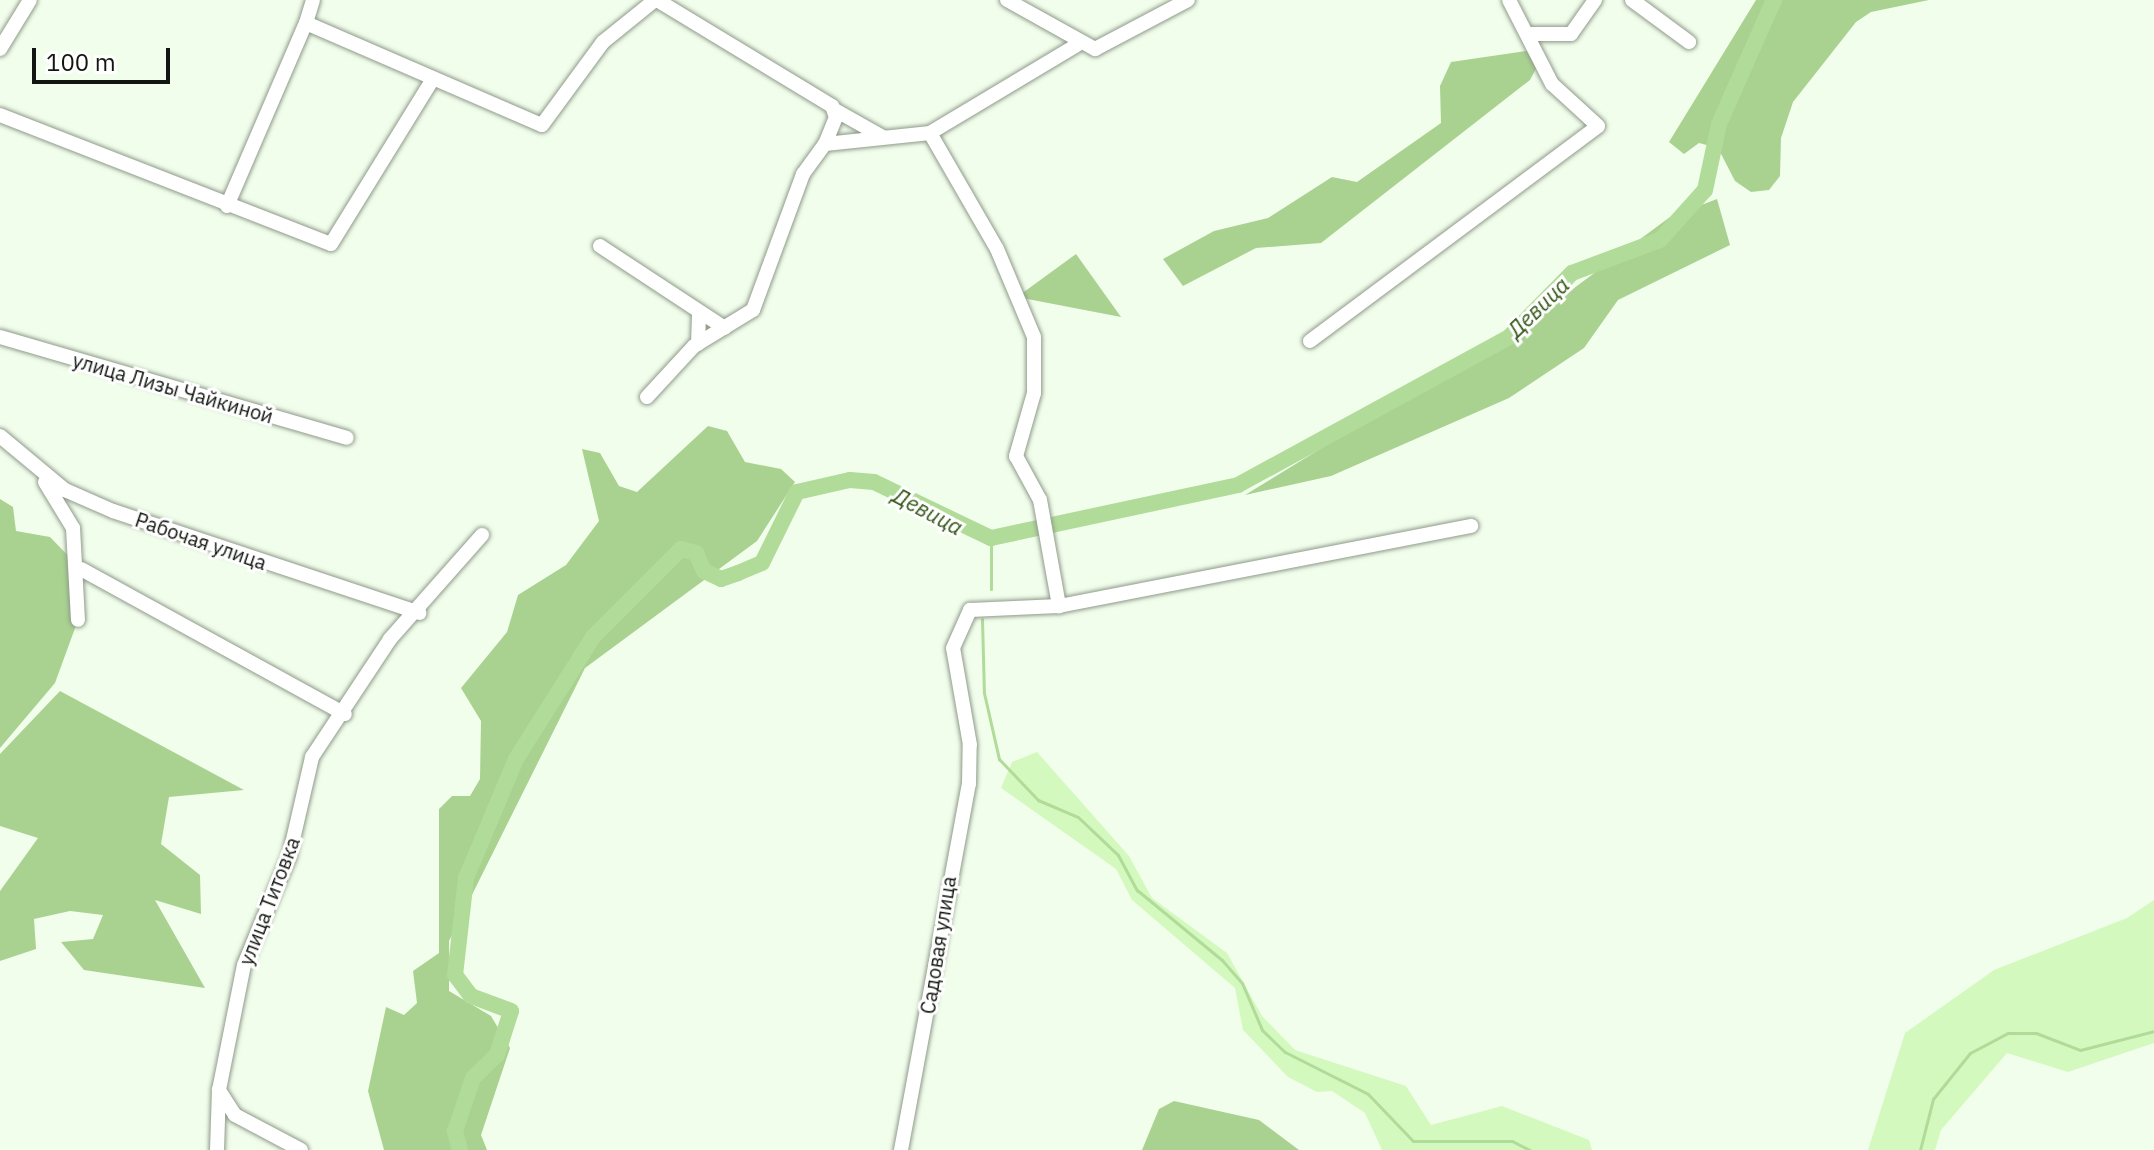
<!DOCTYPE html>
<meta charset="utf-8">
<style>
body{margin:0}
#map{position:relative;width:2154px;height:1150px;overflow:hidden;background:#f2feec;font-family:"IBM Plex Sans",sans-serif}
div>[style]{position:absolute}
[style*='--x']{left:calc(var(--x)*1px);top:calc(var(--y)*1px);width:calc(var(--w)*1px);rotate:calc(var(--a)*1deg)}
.green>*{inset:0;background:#d4f9bf}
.forest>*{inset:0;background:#a9d290}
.stream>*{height:3px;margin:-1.5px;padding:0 1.5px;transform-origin:1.5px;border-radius:1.5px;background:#b1db99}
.river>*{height:16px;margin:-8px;padding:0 8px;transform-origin:8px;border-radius:8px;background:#b1db99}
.roads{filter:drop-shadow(0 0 2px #8f9a8a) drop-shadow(0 0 2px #8f9a8a)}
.minor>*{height:14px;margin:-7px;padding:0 7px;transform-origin:7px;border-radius:7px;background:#fff}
span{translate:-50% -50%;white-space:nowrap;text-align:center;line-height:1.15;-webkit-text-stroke:6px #fff;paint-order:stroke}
.street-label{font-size:20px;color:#121610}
.water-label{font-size:22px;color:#335816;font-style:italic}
.scale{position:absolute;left:32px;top:48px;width:138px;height:36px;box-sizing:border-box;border:4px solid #121610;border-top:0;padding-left:10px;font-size:24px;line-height:28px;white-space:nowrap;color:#121610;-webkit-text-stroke:6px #fff;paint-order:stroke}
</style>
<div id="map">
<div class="green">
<i style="clip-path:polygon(1037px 752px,1129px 856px,1152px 898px,1227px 953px,1262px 1016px,1295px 1050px,1406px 1086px,1431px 1125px,1502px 1106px,1589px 1140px,1592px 1150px,1382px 1150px,1365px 1113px,1332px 1091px,1317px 1092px,1288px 1077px,1243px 1030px,1235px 988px,1132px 900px,1116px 869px,1001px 788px,1012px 762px)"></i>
<i style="clip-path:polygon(2154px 900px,2154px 1043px,2068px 1072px,2007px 1053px,1941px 1130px,1935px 1150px,1868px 1150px,1905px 1033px,1994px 970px,2127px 918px)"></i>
</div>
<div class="forest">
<i style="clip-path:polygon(1756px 0,1929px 0,1871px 12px,1856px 22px,1793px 102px,1781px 138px,1780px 176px,1769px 190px,1751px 192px,1735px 181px,1718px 148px,1699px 143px,1684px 154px,1669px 142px)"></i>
<i style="clip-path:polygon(1526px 51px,1538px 65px,1530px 80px,1321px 243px,1256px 248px,1183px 286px,1163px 259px,1214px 231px,1268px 218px,1332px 177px,1357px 182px,1441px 123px,1440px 86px,1451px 62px)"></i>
<i style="clip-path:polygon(1717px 199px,1730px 245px,1618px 300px,1584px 348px,1509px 398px,1331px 476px,1245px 495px,1535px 317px,1670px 217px)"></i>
<i style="clip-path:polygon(1076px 254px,1121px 317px,1017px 297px)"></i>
<i style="clip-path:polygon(708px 426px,727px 431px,745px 462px,781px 469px,795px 482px,757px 541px,585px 668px,449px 941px,449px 991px,491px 1016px,510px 1048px,481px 1135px,487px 1150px,384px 1150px,368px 1091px,386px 1007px,404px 1015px,417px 1003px,413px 971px,439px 953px,439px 809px,452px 796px,470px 796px,480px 779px,481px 721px,461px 688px,507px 632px,518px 595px,566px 565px,599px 521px,582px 449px,600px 453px,619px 486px,637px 492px)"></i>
<i style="clip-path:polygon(0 499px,13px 507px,16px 531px,50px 537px,81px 569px,78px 620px,55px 683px,0 748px)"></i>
<i style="clip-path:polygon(60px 691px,244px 790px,169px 797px,161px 844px,200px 875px,201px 914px,155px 900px,205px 988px,84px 970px,61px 942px,93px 939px,103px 915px,70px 911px,34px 919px,36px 949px,0 961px,0 891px,38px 838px,0 826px,0 754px)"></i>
<i style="clip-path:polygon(1174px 1101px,1259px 1120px,1299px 1150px,1142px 1150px,1159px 1109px)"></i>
</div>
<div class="stream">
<i style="--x:991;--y:538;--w:51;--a:90"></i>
<i style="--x:982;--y:619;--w:74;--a:88.5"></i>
<i style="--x:984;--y:693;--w:68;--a:77.2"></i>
<i style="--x:999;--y:759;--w:57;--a:46.4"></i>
<i style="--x:1038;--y:800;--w:43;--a:23"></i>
<i style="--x:1078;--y:817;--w:55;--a:43.5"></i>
<i style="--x:1118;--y:855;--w:40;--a:62"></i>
<i style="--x:1137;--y:890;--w:110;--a:39.5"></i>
<i style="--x:1222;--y:960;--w:30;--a:49"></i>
<i style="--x:1242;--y:983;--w:51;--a:66.9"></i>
<i style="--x:1262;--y:1030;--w:32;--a:44"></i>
<i style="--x:1285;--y:1052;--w:93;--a:26.8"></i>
<i style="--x:1368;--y:1094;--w:65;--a:46.2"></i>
<i style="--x:1413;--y:1141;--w:99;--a:0"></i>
<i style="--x:1512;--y:1141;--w:20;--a:27"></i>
<i style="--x:1920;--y:1150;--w:53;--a:-75.7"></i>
<i style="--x:1933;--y:1099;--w:59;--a:-51.2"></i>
<i style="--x:1970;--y:1053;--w:43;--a:-27.8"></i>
<i style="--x:2008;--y:1033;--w:28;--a:0"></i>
<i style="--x:2036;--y:1033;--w:47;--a:21.1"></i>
<i style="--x:2080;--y:1050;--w:76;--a:-14.4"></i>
</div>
<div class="river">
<i style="--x:460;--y:1150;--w:20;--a:-105"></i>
<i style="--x:455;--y:1131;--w:56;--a:-71.2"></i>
<i style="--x:473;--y:1078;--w:33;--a:-44"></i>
<i style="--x:497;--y:1055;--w:46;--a:-72.3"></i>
<i style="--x:511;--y:1011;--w:43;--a:-159.4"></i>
<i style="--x:471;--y:996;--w:26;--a:-127"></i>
<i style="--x:455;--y:975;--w:98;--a:-83.5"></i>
<i style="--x:466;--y:878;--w:129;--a:-67.2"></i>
<i style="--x:516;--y:759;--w:144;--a:-57.7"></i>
<i style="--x:593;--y:637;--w:124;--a:-45"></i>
<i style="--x:681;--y:549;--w:16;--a:15"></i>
<i style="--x:696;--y:553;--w:20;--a:66"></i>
<i style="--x:704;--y:571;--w:19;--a:25"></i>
<i style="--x:721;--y:579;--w:18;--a:-19"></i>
<i style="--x:738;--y:573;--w:26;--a:-23"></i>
<i style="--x:762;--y:563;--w:79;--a:-63.8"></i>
<i style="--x:797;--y:492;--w:54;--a:-12.8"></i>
<i style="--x:850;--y:480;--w:24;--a:5"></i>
<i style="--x:874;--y:482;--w:130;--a:25.6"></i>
<i style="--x:991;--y:538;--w:253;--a:-12.1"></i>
<i style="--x:1238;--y:485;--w:309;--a:-28.6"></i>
<i style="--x:1509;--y:337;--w:90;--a:-45.5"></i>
<i style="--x:1572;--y:273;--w:94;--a:-20.6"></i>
<i style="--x:1660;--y:240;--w:67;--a:-48"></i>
<i style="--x:1705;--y:190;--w:67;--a:-78"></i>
<i style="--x:1719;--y:124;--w:136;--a:-66.1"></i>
</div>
<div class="roads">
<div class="minor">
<i style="--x:313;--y:0;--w:24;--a:107"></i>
<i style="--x:306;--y:23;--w:257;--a:23.4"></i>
<i style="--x:542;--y:125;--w:103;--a:-53.7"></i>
<i style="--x:603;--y:42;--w:67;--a:-38.9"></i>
<i style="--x:657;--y:0;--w:205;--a:31.2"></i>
<i style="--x:832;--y:106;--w:12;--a:70"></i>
<i style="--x:836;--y:117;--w:29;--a:112"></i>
<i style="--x:1007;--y:0;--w:101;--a:29.1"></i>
<i style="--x:1095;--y:49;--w:105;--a:-27.8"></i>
<i style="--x:1632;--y:0;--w:71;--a:36.4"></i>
<i style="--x:1530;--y:34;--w:41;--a:0"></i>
<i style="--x:1571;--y:34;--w:42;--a:-54.8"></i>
<i style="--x:0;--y:49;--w:57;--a:-58.5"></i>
<i style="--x:835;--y:110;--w:55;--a:29.4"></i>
<i style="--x:0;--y:115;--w:355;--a:21.3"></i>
<i style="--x:331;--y:244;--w:194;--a:-58.3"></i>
<i style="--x:930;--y:133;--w:134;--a:60"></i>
<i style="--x:997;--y:249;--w:95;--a:67.2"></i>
<i style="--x:1034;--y:337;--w:56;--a:90"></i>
<i style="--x:1034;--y:393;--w:66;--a:105.9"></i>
<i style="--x:1016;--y:456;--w:50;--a:61.4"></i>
<i style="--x:1040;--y:500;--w:108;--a:79.8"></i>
<i style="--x:227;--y:206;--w:199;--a:-66.7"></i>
<i style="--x:600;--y:246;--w:149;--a:33.3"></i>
<i style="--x:0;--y:337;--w:361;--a:16.2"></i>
<i style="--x:1310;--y:341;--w:359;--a:-36.7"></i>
<i style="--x:1598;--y:126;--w:62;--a:-137.6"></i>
<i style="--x:1552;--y:84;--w:94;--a:-117.1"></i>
<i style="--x:698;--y:344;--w:29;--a:-88"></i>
<i style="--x:647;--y:397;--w:69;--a:-47.3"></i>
<i style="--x:694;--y:346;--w:69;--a:-31.4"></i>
<i style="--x:753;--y:310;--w:145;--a:-69.8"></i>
<i style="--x:803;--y:174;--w:37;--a:-54"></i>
<i style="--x:825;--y:144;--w:106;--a:-6"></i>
<i style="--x:930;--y:133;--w:171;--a:-30.9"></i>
<i style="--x:0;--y:436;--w:85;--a:39.7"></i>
<i style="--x:65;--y:490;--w:52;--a:23.6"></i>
<i style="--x:113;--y:511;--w:323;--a:18.4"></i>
<i style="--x:45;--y:482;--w:54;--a:58.7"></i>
<i style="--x:73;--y:528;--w:92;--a:86.9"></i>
<i style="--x:81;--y:569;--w:301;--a:28.8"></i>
<i style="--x:217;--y:1150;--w:60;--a:-88.1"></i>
<i style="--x:301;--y:1150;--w:75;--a:-152.1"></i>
<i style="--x:235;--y:1115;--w:30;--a:-123"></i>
<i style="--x:219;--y:1090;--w:127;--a:-78.7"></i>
<i style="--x:244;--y:965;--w:117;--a:-67.4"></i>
<i style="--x:289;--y:857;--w:103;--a:-77"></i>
<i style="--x:312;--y:757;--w:141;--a:-56.5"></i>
<i style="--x:390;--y:639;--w:139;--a:-48.5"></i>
<i style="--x:901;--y:1150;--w:372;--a:-79.5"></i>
<i style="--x:969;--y:784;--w:39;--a:-89"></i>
<i style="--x:970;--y:745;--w:98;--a:-99.9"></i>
<i style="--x:953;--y:648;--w:42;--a:-65.9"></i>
<i style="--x:970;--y:610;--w:89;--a:-2.6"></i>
<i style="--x:1059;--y:606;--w:420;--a:-11"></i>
</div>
</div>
<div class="street-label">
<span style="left:173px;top:388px;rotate:16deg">улица Лизы Чайкиной</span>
<span style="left:201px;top:541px;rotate:19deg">Рабочая улица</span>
<span style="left:269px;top:901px;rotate:-69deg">улица Титовка</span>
<span style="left:938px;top:945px;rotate:-81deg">Садовая улица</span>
</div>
<div class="water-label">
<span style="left:1538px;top:307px;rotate:-44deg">Девица</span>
<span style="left:928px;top:511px;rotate:28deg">Девица</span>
</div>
<div class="scale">100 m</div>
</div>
